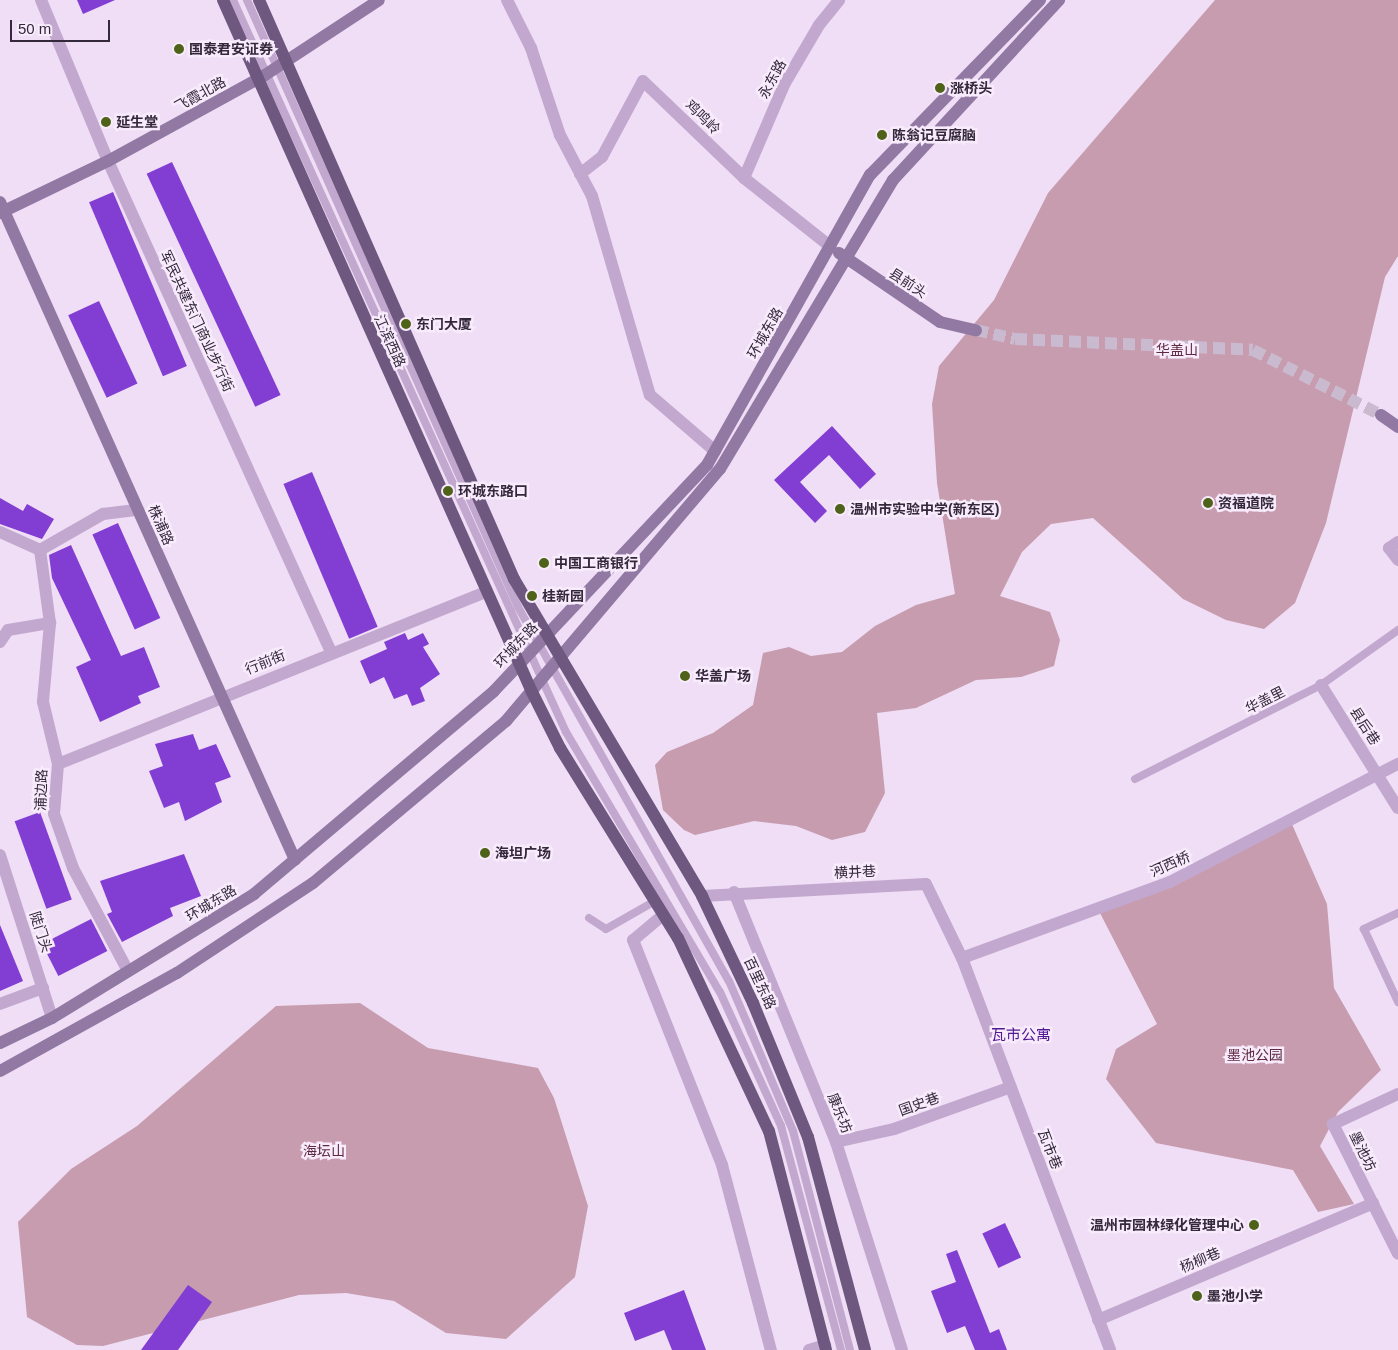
<!DOCTYPE html>
<meta charset="utf-8">
<style>
body{margin:0}
#map{position:relative;width:1398px;height:1350px;overflow:hidden;background:#efdef5;font-family:Arial,"Noto Sans SC",sans-serif}
div>[style]{position:absolute}
[style*='--x']{left:calc(var(--x)*1px);top:calc(var(--y)*1px);width:calc(var(--w)*1px);rotate:calc(var(--a)*1deg)}
.green>*{inset:0;background:#c79caf}
.building>*{inset:0;background:#823ed3;transform-origin:0 0}
.secondary-tunnel>*{height:12px;margin-top:-6px;transform-origin:0;background:repeating-linear-gradient(90deg,#c9bad0 0 12px,transparent 0 18px)}
.lane>*{height:8px;margin:-4px;padding:0 4px;transform-origin:4px;border-radius:4px;background:#c2a8cf}
.street>*{height:12px;margin:-6px;padding:0 6px;transform-origin:6px;border-radius:6px;background:#c2a8cf}
.secondary>*{height:12px;margin:-6px;padding:0 6px;transform-origin:6px;border-radius:6px;background:#9279a4}
.primary>*{height:12px;margin:-6px;padding:0 6px;transform-origin:6px;border-radius:6px;background:#6e587f}
.dots>*{width:14px;height:14px;translate:-50% -50%;box-sizing:border-box;border:2px solid #f8ebfc;border-radius:50%}
span{translate:-50% -50%;white-space:nowrap;text-align:center;line-height:1.15;-webkit-text-stroke:5px #f8ebfc;paint-order:stroke}
.poi-label{font-size:14px;color:#33293b;font-weight:700}
.left{translate:0 -50%;text-align:left}
.right{translate:-100% -50%;text-align:right}
.street-label{font-size:14px;color:#33293b}
.park-label{font-size:14px;color:#5d2a3f}
.neighbourhood-label{font-size:15px;color:#501894}
.scale{position:absolute;left:10px;top:20px;width:100px;height:22px;box-sizing:border-box;border:2px solid #33293b;border-top:0;padding-left:6px;font-size:15px;line-height:18px;white-space:nowrap;color:#33293b;-webkit-text-stroke:4px #f8ebfc;paint-order:stroke}
</style>
<div id="map">
<div class="green">
<i style="clip-path:polygon(1215px 0,1398px 0,1398px 256px,1385px 277px,1326px 523px,1295px 603px,1264px 629px,1226px 620px,1183px 599px,1093px 518px,1051px 524px,1022px 552px,1000px 596px,1050px 612px,1060px 640px,1054px 666px,1021px 677px,976px 680px,916px 708px,877px 713px,885px 793px,865px 832px,832px 840px,796px 826px,754px 821px,695px 835px,684px 830px,663px 810px,655px 765px,667px 752px,713px 733px,753px 705px,763px 653px,789px 647px,811px 656px,842px 652px,875px 626px,916px 605px,955px 594px,937px 483px,932px 404px,939px 366px,994px 300px,1048px 193px)"></i>
<i style="clip-path:polygon(1291px 822px,1327px 904px,1334px 988px,1381px 1070px,1338px 1112px,1320px 1146px,1354px 1204px,1318px 1212px,1293px 1170px,1156px 1143px,1106px 1079px,1116px 1049px,1157px 1024px,1100px 913px)"></i>
<i style="clip-path:polygon(360px 1003px,428px 1048px,538px 1068px,554px 1098px,588px 1206px,575px 1277px,506px 1339px,446px 1333px,394px 1301px,346px 1293px,299px 1295px,103px 1346px,77px 1345px,27px 1317px,18px 1222px,71px 1169px,137px 1126px,276px 1006px)"></i>
</div>
<div class="building">
<i style="clip-path:polygon(77px 0,115px 0,83px 14px)"></i>
<i style="left:172px;top:162px;width:257px;height:28px;rotate:65deg"></i>
<i style="left:113px;top:192px;width:189px;height:26px;rotate:67deg"></i>
<i style="left:99px;top:301px;width:91px;height:34px;rotate:65deg"></i>
<i style="clip-path:polygon(832px 426px,876px 474px,860px 489px,829px 455px,800px 482px,827px 511px,815px 523px,774px 480px)"></i>
<i style="left:312px;top:472px;width:168px;height:31px;rotate:67deg"></i>
<i style="clip-path:polygon(0 498px,23px 511px,27px 504px,54px 519px,42px 539px,0 524px)"></i>
<i style="left:118px;top:523px;width:104px;height:28px;rotate:66deg"></i>
<i style="clip-path:polygon(71px 545px,121px 656px,144px 647px,160px 687px,138px 696px,141px 703px,100px 722px,76px 667px,91px 660px,52px 578px,49px 555px)"></i>
<i style="clip-path:polygon(405px 633px,408px 640px,423px 633px,429px 644px,423px 647px,440px 674px,420px 688px,425px 701px,412px 706px,407px 694px,394px 699px,384px 677px,370px 684px,360px 661px,387px 649px,384px 642px)"></i>
<i style="clip-path:polygon(193px 734px,199px 750px,216px 744px,231px 777px,215px 783px,222px 802px,185px 821px,179px 802px,164px 808px,149px 771px,163px 766px,155px 744px)"></i>
<i style="left:40px;top:812px;width:93px;height:27px;rotate:70deg"></i>
<i style="clip-path:polygon(184px 854px,201px 896px,170px 908px,173px 916px,122px 942px,107px 914px,112px 912px,100px 881px)"></i>
<i style="left:91px;top:919px;width:36px;height:55px;rotate:63deg"></i>
<i style="clip-path:polygon(0 925px,23px 981px,0 991px)"></i>
<i style="left:1005px;top:1223px;width:38px;height:25px;rotate:65deg"></i>
<i style="clip-path:polygon(957px 1250px,990px 1333px,999px 1329px,1007px 1350px,975px 1350px,965px 1326px,947px 1333px,931px 1291px,956px 1282px,946px 1254px)"></i>
<i style="clip-path:polygon(188px 1285px,212px 1302px,178px 1350px,141px 1350px)"></i>
<i style="clip-path:polygon(684px 1290px,706px 1350px,672px 1350px,664px 1330px,635px 1341px,624px 1313px)"></i>
</div>
<div class="secondary-tunnel">
<i style="--x:976;--y:330;--w:40;--a:13"></i>
<i style="--x:1015;--y:339;--w:238;--a:2.6"></i>
<i style="--x:1253;--y:350;--w:144;--a:26.9"></i>
</div>
<div class="lane">
<i style="--x:233;--y:0;--w:804;--a:65.54"></i>
<i style="--x:566;--y:732;--w:302;--a:59.4"></i>
<i style="--x:720;--y:992;--w:147;--a:65.5"></i>
<i style="--x:781;--y:1126;--w:232;--a:75"></i>
<i style="--x:247;--y:0;--w:665;--a:65.94"></i>
<i style="--x:518;--y:607;--w:429;--a:60.6"></i>
<i style="--x:729;--y:981;--w:56;--a:66.7"></i>
<i style="--x:751;--y:1032;--w:108;--a:67"></i>
<i style="--x:793;--y:1131;--w:226;--a:75.4"></i>
<i style="--x:1135;--y:779;--w:208;--a:-26.8"></i>
<i style="--x:1321;--y:685;--w:95;--a:-35.5"></i>
<i style="--x:1398;--y:913;--w:38;--a:155"></i>
<i style="--x:1364;--y:929;--w:81;--a:65"></i>
<i style="--x:589;--y:918;--w:20;--a:33"></i>
<i style="--x:606;--y:929;--w:56;--a:-29.7"></i>
</div>
<div class="street">
<i style="--x:41;--y:0;--w:174;--a:67.4"></i>
<i style="--x:108;--y:161;--w:539;--a:65.57"></i>
<i style="--x:507;--y:0;--w:54;--a:63.4"></i>
<i style="--x:531;--y:48;--w:92;--a:71.6"></i>
<i style="--x:560;--y:135;--w:69;--a:62.3"></i>
<i style="--x:592;--y:196;--w:207;--a:73.8"></i>
<i style="--x:650;--y:395;--w:86;--a:40.7"></i>
<i style="--x:580;--y:174;--w:28;--a:-38"></i>
<i style="--x:602;--y:157;--w:86;--a:-61.7"></i>
<i style="--x:643;--y:81;--w:140;--a:43.8"></i>
<i style="--x:744;--y:178;--w:111;--a:38.4"></i>
<i style="--x:744;--y:178;--w:103;--a:-66.7"></i>
<i style="--x:785;--y:83;--w:67;--a:-59.6"></i>
<i style="--x:819;--y:25;--w:32;--a:-51"></i>
<i style="--x:0;--y:532;--w:44;--a:24.2"></i>
<i style="--x:40;--y:550;--w:74;--a:82.2"></i>
<i style="--x:1398;--y:542;--w:11;--a:146"></i>
<i style="--x:1389;--y:548;--w:15;--a:53"></i>
<i style="--x:40;--y:550;--w:73;--a:-29.7"></i>
<i style="--x:103;--y:514;--w:35;--a:-7"></i>
<i style="--x:0;--y:642;--w:14;--a:-56"></i>
<i style="--x:8;--y:630;--w:43;--a:-9.5"></i>
<i style="--x:50;--y:623;--w:79;--a:95.1"></i>
<i style="--x:43;--y:702;--w:64;--a:76.4"></i>
<i style="--x:58;--y:764;--w:50;--a:94.6"></i>
<i style="--x:54;--y:814;--w:57;--a:70.6"></i>
<i style="--x:73;--y:868;--w:117;--a:61.9"></i>
<i style="--x:1321;--y:685;--w:145;--a:58"></i>
<i style="--x:58;--y:764;--w:461;--a:-21.9"></i>
<i style="--x:0;--y:855;--w:171;--a:72.3"></i>
<i style="--x:734;--y:892;--w:270;--a:67.8"></i>
<i style="--x:836;--y:1142;--w:218;--a:72.4"></i>
<i style="--x:702;--y:896;--w:224;--a:-3.1"></i>
<i style="--x:926;--y:884;--w:82;--a:64.1"></i>
<i style="--x:962;--y:958;--w:419;--a:69.3"></i>
<i style="--x:663;--y:915;--w:39;--a:140"></i>
<i style="--x:633;--y:940;--w:242;--a:68.4"></i>
<i style="--x:722;--y:1165;--w:191;--a:75.2"></i>
<i style="--x:962;--y:958;--w:221;--a:-20.1"></i>
<i style="--x:1170;--y:882;--w:257;--a:-27.4"></i>
<i style="--x:0;--y:1004;--w:46;--a:-20.4"></i>
<i style="--x:1398;--y:1094;--w:72;--a:155.2"></i>
<i style="--x:1333;--y:1124;--w:145;--a:63.4"></i>
<i style="--x:836;--y:1142;--w:59;--a:-12.6"></i>
<i style="--x:894;--y:1129;--w:124;--a:-19.7"></i>
<i style="--x:1098;--y:1320;--w:299;--a:-23"></i>
<i style="--x:809;--y:1350;--w:17;--a:-17"></i>
</div>
<div class="secondary">
<i style="--x:0;--y:202;--w:721;--a:65.85"></i>
<i style="--x:0;--y:213;--w:120;--a:-25.7"></i>
<i style="--x:108;--y:161;--w:179;--a:-28.7"></i>
<i style="--x:265;--y:75;--w:136;--a:-33.3"></i>
<i style="--x:839;--y:253;--w:122;--a:34.3"></i>
<i style="--x:940;--y:322;--w:37;--a:13"></i>
<i style="--x:1381;--y:415;--w:21;--a:35"></i>
<i style="--x:0;--y:1043;--w:58;--a:-25.7"></i>
<i style="--x:52;--y:1018;--w:237;--a:-31.5"></i>
<i style="--x:254;--y:894;--w:314;--a:-40.2"></i>
<i style="--x:494;--y:691;--w:311;--a:-46.7"></i>
<i style="--x:707;--y:465;--w:333;--a:-60.7"></i>
<i style="--x:870;--y:175;--w:244;--a:-45.8"></i>
<i style="--x:0;--y:1071;--w:202;--a:-29"></i>
<i style="--x:177;--y:973;--w:163;--a:-33.5"></i>
<i style="--x:313;--y:883;--w:252;--a:-40"></i>
<i style="--x:506;--y:721;--w:331;--a:-49.7"></i>
<i style="--x:720;--y:469;--w:337;--a:-59.1"></i>
<i style="--x:893;--y:180;--w:245;--a:-47.3"></i>
</div>
<div class="primary">
<i style="--x:223;--y:0;--w:758;--a:65.94"></i>
<i style="--x:532;--y:692;--w:63;--a:63.4"></i>
<i style="--x:560;--y:748;--w:224;--a:58.2"></i>
<i style="--x:678;--y:938;--w:213;--a:64.8"></i>
<i style="--x:769;--y:1131;--w:226;--a:75.4"></i>
<i style="--x:259;--y:0;--w:633;--a:66.23"></i>
<i style="--x:514;--y:579;--w:369;--a:59.3"></i>
<i style="--x:702;--y:896;--w:119;--a:64.5"></i>
<i style="--x:753;--y:1003;--w:145;--a:67.7"></i>
<i style="--x:808;--y:1137;--w:220;--a:75"></i>
</div>
<div class="dots">
<i style="left:179px;top:49px;background:#4e6219"></i>
<i style="left:940px;top:88px;background:#4e6219"></i>
<i style="left:106px;top:122px;background:#4e6219"></i>
<i style="left:882px;top:135px;background:#4e6219"></i>
<i style="left:406px;top:324px;background:#4e6219"></i>
<i style="left:448px;top:491px;background:#4e6219"></i>
<i style="left:1208px;top:503px;background:#4e6219"></i>
<i style="left:840px;top:509px;background:#4e6219"></i>
<i style="left:544px;top:563px;background:#4e6219"></i>
<i style="left:532px;top:596px;background:#4e6219"></i>
<i style="left:685px;top:676px;background:#4e6219"></i>
<i style="left:485px;top:853px;background:#4e6219"></i>
<i style="left:1254px;top:1225px;background:#4e6219"></i>
<i style="left:1197px;top:1296px;background:#4e6219"></i>
</div>
<div class="poi-label">
<span class="left" style="left:189px;top:49px">国泰君安证券</span>
<span class="left" style="left:950px;top:88px">涨桥头</span>
<span class="left" style="left:116px;top:122px">延生堂</span>
<span class="left" style="left:892px;top:135px">陈翁记豆腐脑</span>
<span class="left" style="left:416px;top:324px">东门大厦</span>
<span class="left" style="left:458px;top:491px">环城东路口</span>
<span class="left" style="left:1218px;top:503px">资福道院</span>
<span class="left" style="left:850px;top:509px">温州市实验中学(新东区)</span>
<span class="left" style="left:554px;top:563px">中国工商银行</span>
<span class="left" style="left:542px;top:596px">桂新园</span>
<span class="left" style="left:695px;top:676px">华盖广场</span>
<span class="left" style="left:495px;top:853px">海坦广场</span>
<span class="right" style="left:1244px;top:1225px">温州市园林绿化管理中心</span>
<span class="left" style="left:1207px;top:1296px">墨池小学</span>
</div>
<div class="street-label">
<span style="left:772px;top:79px;rotate:-62deg">永东路</span>
<span style="left:200px;top:94px;rotate:-29deg">飞霞北路</span>
<span style="left:703px;top:117px;rotate:44deg">鸡鸣岭</span>
<span style="left:908px;top:283px;rotate:33deg">县前头</span>
<span style="left:197px;top:321px;rotate:65deg">军民共建东门商业步行街</span>
<span style="left:765px;top:333px;rotate:-60deg">环城东路</span>
<span style="left:390px;top:341px;rotate:66deg">江滨西路</span>
<span style="left:161px;top:525px;rotate:66deg">株浦路</span>
<span style="left:516px;top:645px;rotate:-47deg">环城东路</span>
<span style="left:265px;top:662px;rotate:-22deg">行前街</span>
<span style="left:1265px;top:700px;rotate:-27deg">华盖里</span>
<span style="left:1365px;top:726px;rotate:57deg">县后巷</span>
<span style="left:41px;top:790px;rotate:-88deg">浦边路</span>
<span style="left:1170px;top:864px;rotate:-24deg">河西桥</span>
<span style="left:855px;top:872px;rotate:-3deg">横井巷</span>
<span style="left:211px;top:903px;rotate:-31deg">环城东路</span>
<span style="left:41px;top:932px;rotate:72deg">陡门头</span>
<span style="left:760px;top:983px;rotate:65deg">百里东路</span>
<span style="left:919px;top:1104px;rotate:-20deg">国史巷</span>
<span style="left:840px;top:1113px;rotate:68deg">康乐坊</span>
<span style="left:1050px;top:1149px;rotate:69deg">瓦市巷</span>
<span style="left:1363px;top:1151px;rotate:64deg">墨池坊</span>
<span style="left:1200px;top:1260px;rotate:-23deg">杨柳巷</span>
</div>
<div class="park-label">
<span style="left:1177px;top:350px">华盖山</span>
<span style="left:1255px;top:1055px">墨池公园</span>
<span style="left:324px;top:1151px">海坛山</span>
</div>
<div class="neighbourhood-label">
<span style="left:1021px;top:1035px">瓦市公寓</span>
</div>
<div class="scale">50 m</div>
</div>
